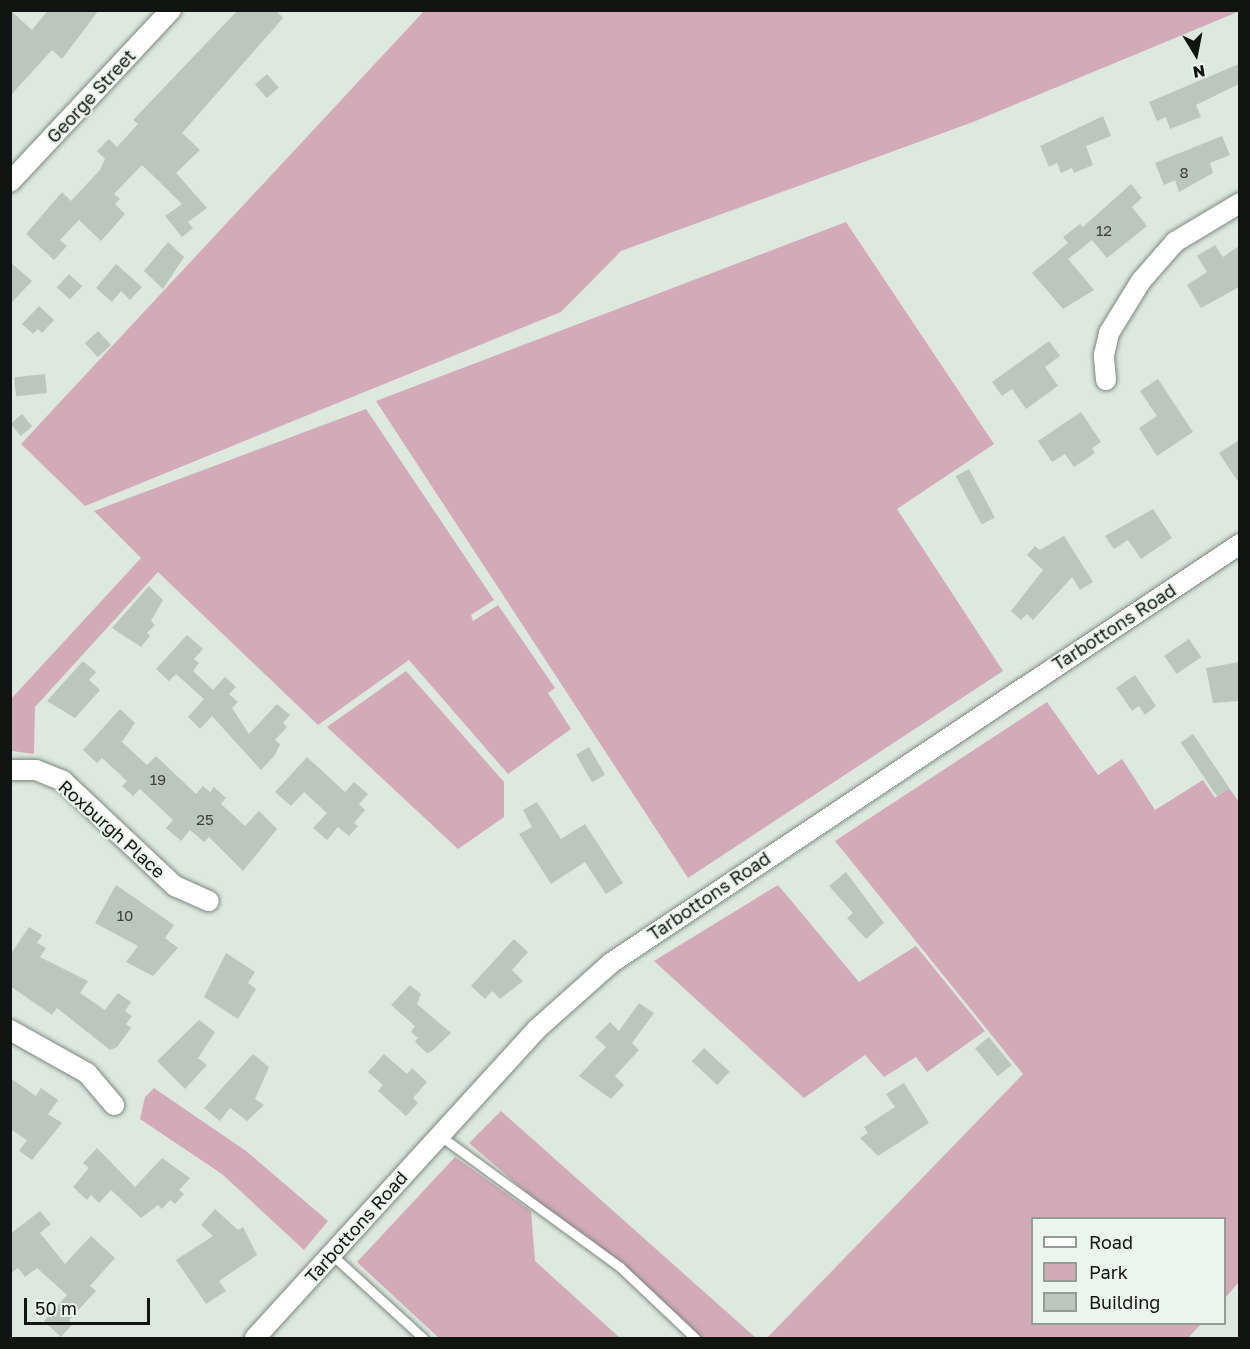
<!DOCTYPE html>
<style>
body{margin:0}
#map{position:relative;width:1250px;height:1349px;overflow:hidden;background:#dde9df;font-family:"Golos Text",sans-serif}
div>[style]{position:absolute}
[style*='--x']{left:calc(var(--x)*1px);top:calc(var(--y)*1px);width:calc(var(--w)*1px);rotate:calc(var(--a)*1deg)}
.green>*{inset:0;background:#d3aab8}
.building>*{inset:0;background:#bbc6bd;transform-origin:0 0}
.roads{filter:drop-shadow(0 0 2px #7d887f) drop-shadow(0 0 2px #7d887f)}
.lane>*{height:9px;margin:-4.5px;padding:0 4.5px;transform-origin:4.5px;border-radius:4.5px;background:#fff}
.street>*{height:20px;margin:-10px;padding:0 10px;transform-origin:10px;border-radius:10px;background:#fff}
span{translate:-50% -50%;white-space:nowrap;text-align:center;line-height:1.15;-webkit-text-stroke:4.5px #eaf6ed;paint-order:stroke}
.number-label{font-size:15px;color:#3c413d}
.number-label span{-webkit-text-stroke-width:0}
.street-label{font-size:18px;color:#111512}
.frame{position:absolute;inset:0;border:12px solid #111512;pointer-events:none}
.legend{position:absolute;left:1031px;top:1217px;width:195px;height:108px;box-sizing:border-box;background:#eaf6ed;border:2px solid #939c95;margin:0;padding:8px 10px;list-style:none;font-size:18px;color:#111512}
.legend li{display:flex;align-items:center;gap:12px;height:30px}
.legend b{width:30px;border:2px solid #939c95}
.north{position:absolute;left:1166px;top:24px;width:60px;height:60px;-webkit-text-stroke:4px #eaf6ed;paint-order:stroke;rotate:170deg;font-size:16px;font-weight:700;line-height:24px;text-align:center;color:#111512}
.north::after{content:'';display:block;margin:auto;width:21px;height:27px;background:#111512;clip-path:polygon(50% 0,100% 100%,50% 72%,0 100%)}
.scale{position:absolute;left:24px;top:1298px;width:126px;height:27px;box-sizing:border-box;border:3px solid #111512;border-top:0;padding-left:8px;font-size:18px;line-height:21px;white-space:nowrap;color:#111512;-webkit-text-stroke:4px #eaf6ed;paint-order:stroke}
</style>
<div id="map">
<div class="green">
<i style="clip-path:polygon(424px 11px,1239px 10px,1240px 11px,973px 122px,621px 251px,561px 312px,85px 506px,21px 444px)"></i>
<i style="clip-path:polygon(846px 222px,994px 444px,897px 509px,1003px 671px,688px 878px,376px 401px)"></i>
<i style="clip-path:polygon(366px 409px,494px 600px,471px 615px,473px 621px,498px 605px,555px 688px,548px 693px,571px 729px,508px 774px,409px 660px,318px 725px,158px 572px,35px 707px,34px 754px,12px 751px,11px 699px,141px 558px,94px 511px)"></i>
<i style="clip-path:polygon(406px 671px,504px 782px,504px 817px,458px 849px,327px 727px)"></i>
<i style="clip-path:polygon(1047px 702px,1098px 775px,1122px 759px,1155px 810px,1203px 780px,1215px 798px,1229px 788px,1240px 803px,1239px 1282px,1225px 1298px,1224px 1218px,1032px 1218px,1032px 1324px,1201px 1324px,1188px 1338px,767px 1338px,1023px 1074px,835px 841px)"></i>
<i style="clip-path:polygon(778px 885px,859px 982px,916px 946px,985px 1031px,927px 1072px,916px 1057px,884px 1077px,865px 1055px,804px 1098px,654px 961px)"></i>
<i style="clip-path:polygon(154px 1088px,246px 1151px,328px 1221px,304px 1250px,222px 1174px,140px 1119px,145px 1097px)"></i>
<i style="clip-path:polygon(501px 1111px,756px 1338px,697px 1338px,469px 1143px)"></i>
<i style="clip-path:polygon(455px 1157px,531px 1211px,535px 1261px,620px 1338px,439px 1338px,357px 1262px)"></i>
</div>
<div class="building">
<i style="clip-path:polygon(10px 10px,32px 30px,48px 10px,99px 10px,62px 59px,52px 50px,10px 96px)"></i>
<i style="clip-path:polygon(238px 10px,276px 10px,283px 18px,182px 133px,200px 150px,176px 173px,207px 208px,188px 222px,193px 228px,182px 237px,165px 216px,182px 204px,142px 165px,114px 194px,120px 199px,115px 204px,125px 214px,101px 241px,79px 220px,60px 240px,67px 246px,54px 260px,26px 234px,62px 192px,71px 201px,100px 170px,105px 159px,97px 151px,109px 139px,117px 147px,138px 124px,133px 120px)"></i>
<i style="clip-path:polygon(1239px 64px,1239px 84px,1196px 105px,1201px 117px,1170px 129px,1166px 117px,1157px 121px,1149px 102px)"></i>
<i style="left:267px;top:74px;width:18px;height:16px;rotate:49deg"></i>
<i style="clip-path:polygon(1103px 116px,1111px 136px,1086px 146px,1093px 165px,1074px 173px,1072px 168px,1061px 173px,1057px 163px,1049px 167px,1040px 146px)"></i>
<i style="clip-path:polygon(1222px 136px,1230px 155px,1210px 163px,1213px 173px,1179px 192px,1175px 180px,1164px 185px,1155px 163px)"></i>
<i style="clip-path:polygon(1131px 184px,1142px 198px,1132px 207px,1147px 226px,1107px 258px,1092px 240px,1068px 259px,1094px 290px,1063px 309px,1032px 273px,1068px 243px,1063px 237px,1080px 224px,1083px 227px)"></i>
<i style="clip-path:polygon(168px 242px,184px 257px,163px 289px,144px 271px)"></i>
<i style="clip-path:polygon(1215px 245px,1223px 257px,1239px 246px,1239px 287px,1201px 308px,1187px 285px,1207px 272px,1197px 256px)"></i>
<i style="clip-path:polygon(10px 262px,32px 281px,10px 304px)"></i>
<i style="clip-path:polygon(116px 264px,142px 287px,130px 300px,121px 291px,112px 302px,96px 288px)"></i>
<i style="left:69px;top:274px;width:18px;height:18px;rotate:43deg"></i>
<i style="clip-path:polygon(39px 306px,54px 320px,42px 333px,38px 329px,33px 334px,22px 324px)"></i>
<i style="left:98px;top:331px;width:19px;height:18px;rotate:47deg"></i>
<i style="clip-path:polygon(1049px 341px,1060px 356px,1045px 367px,1058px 386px,1026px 409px,1012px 389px,1002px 396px,992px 382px)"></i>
<i style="left:45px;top:374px;width:19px;height:31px;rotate:84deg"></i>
<i style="clip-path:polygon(1158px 379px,1193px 432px,1157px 456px,1139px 428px,1157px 416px,1140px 391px)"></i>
<i style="clip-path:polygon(1081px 412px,1101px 442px,1092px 448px,1095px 453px,1074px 467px,1065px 454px,1052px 462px,1038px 441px)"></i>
<i style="left:22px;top:414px;width:16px;height:15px;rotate:50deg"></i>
<i style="clip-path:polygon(1239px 440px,1239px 483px,1219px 453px)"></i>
<i style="left:969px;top:469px;width:55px;height:15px;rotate:62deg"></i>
<i style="clip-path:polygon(1153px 509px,1172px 538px,1141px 559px,1128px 540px,1114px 549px,1105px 536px)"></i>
<i style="clip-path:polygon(1064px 536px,1093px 582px,1080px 590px,1072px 577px,1033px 620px,1027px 614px,1021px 620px,1011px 611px,1043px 570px,1027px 555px,1035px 546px,1040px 550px)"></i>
<i style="clip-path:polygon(149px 586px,163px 600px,151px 621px,155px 625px,147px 633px,150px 636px,141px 647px,112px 628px)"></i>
<i style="clip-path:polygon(187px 635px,203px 649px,194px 659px,199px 663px,193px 671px,213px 690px,225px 677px,236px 687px,229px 694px,238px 702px,232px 708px,249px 734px,277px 704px,290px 715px,283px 723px,287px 727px,275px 740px,280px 744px,275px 755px,261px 770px,212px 716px,200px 729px,188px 717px,204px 699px,176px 674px,169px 681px,156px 669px)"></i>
<i style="left:1189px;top:639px;width:22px;height:30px;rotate:56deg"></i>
<i style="clip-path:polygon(83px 661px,96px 672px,89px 680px,100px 690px,75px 718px,47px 701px)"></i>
<i style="clip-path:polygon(1239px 662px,1239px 701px,1213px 703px,1206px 668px)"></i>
<i style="clip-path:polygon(1135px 675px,1156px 706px,1145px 715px,1139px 706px,1132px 711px,1116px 688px)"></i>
<i style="clip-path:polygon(120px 709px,135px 723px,122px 742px,147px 765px,156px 756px,196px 794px,203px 786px,210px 792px,214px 787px,226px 798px,221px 804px,245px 826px,259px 811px,277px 829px,243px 871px,209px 837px,204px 842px,190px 830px,181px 841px,166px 828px,173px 820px,140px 789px,133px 796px,122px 786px,127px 781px,102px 758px,97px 763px,83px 750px)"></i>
<i style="left:1193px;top:734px;width:65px;height:15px;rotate:56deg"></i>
<i style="left:589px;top:747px;width:32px;height:15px;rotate:60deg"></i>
<i style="clip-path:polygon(307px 757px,345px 792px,354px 782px,368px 794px,359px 804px,365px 810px,354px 823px,358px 826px,349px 836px,338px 827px,327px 840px,313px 828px,327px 813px,304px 792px,291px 806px,275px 792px)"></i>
<i style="clip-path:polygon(537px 802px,561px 839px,585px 824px,623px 883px,606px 894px,585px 862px,551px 884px,519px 834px,532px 827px,523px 810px)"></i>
<i style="clip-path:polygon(846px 872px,884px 923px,866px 939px,847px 918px,853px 913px,829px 886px)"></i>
<i style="clip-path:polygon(116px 885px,174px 925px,165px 938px,178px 948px,153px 976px,126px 962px,138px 946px,95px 923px)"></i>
<i style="clip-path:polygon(29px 927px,42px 935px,37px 943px,46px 948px,40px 957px,88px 981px,80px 993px,105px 1010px,118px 993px,131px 1002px,125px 1011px,132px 1016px,126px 1024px,131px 1028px,117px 1047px,110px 1050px,57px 1008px,52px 1015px,10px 986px,10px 955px)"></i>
<i style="clip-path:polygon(514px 939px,528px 952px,512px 970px,523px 981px,500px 999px,492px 991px,485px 999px,471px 986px)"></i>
<i style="clip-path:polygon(226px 953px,255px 972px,248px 983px,256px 989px,238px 1019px,204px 997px)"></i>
<i style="clip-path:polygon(410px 985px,421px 994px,417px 1004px,451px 1033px,432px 1051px,427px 1053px,415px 1042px,418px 1038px,411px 1032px,415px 1026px,391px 1005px)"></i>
<i style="clip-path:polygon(639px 1003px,654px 1013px,632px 1043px,639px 1050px,615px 1076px,624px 1085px,611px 1099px,579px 1076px,606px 1047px,595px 1037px,610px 1022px,619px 1031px)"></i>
<i style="clip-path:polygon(199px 1020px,215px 1032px,198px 1058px,207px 1065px,185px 1089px,157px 1061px)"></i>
<i style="left:989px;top:1037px;width:36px;height:18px;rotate:51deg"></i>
<i style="left:704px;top:1048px;width:35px;height:18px;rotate:43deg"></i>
<i style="clip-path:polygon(253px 1054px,269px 1067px,255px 1099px,264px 1105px,247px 1121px,230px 1108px,220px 1121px,204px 1108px)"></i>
<i style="clip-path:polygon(384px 1054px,407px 1074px,412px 1068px,427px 1082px,413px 1098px,418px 1103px,406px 1116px,378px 1091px,383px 1085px,368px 1072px)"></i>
<i style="clip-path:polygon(10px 1078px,36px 1096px,41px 1088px,58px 1100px,48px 1114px,62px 1123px,32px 1160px,19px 1151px,27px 1140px,10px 1129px)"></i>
<i style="clip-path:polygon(904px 1083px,929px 1123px,878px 1156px,860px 1138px,868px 1133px,864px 1127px,895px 1107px,886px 1094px)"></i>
<i style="clip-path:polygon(97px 1148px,135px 1187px,162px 1158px,190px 1178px,179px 1190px,184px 1194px,175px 1204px,170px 1200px,162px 1209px,158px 1205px,141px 1218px,111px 1190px,99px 1203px,91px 1195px,87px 1200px,73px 1187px,89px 1168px,83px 1163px)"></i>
<i style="clip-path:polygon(215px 1209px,238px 1230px,243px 1227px,257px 1255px,219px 1281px,226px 1291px,206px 1304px,176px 1260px,213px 1236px,201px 1225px)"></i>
<i style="clip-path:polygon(40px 1211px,51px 1224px,40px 1233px,65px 1264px,91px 1236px,115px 1258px,90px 1286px,96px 1291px,69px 1320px,73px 1324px,61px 1337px,44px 1321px,67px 1295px,37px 1268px,25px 1277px,18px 1268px,10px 1274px,10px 1234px)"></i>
</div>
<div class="roads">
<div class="lane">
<i style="--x:439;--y:1135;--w:224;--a:36.1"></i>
<i style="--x:620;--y:1267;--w:103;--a:43.4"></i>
<i style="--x:331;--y:1254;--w:125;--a:42.4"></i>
</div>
<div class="street">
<i style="--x:10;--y:182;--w:236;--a:-46.9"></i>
<i style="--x:1106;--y:380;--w:25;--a:-95"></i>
<i style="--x:1104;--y:355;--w:23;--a:-77"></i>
<i style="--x:1109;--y:333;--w:61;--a:-58.4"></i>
<i style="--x:1141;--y:281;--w:52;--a:-48.9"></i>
<i style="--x:1175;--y:242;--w:76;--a:-31"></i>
<i style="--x:10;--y:770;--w:26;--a:0"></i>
<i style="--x:36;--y:770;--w:29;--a:22"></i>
<i style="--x:63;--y:781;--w:154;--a:43.2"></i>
<i style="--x:175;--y:886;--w:37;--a:24"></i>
<i style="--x:10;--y:1030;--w:88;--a:29.2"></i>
<i style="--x:87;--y:1073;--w:42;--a:49.8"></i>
<i style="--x:255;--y:1338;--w:418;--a:-47.6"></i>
<i style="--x:537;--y:1029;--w:99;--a:-41.7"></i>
<i style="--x:611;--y:963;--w:756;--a:-33.67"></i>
</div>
</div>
<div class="number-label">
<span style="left:1184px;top:173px">8</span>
<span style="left:1104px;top:231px">12</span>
<span style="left:158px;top:780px">19</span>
<span style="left:205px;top:820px">25</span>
<span style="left:125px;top:916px">10</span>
</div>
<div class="street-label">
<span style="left:91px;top:96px;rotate:-47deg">George Street</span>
<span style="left:1114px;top:627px;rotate:-33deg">Tarbottons Road</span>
<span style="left:112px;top:829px;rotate:42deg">Roxburgh Place</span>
<span style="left:709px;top:896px;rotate:-34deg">Tarbottons Road</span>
<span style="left:356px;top:1227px;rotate:-48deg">Tarbottons Road</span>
</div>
<div class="frame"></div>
<ul class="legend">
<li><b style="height:8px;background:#fff"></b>Road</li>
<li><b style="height:16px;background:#d3aab8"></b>Park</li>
<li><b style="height:16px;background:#bbc6bd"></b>Building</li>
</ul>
<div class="north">N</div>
<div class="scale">50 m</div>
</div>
